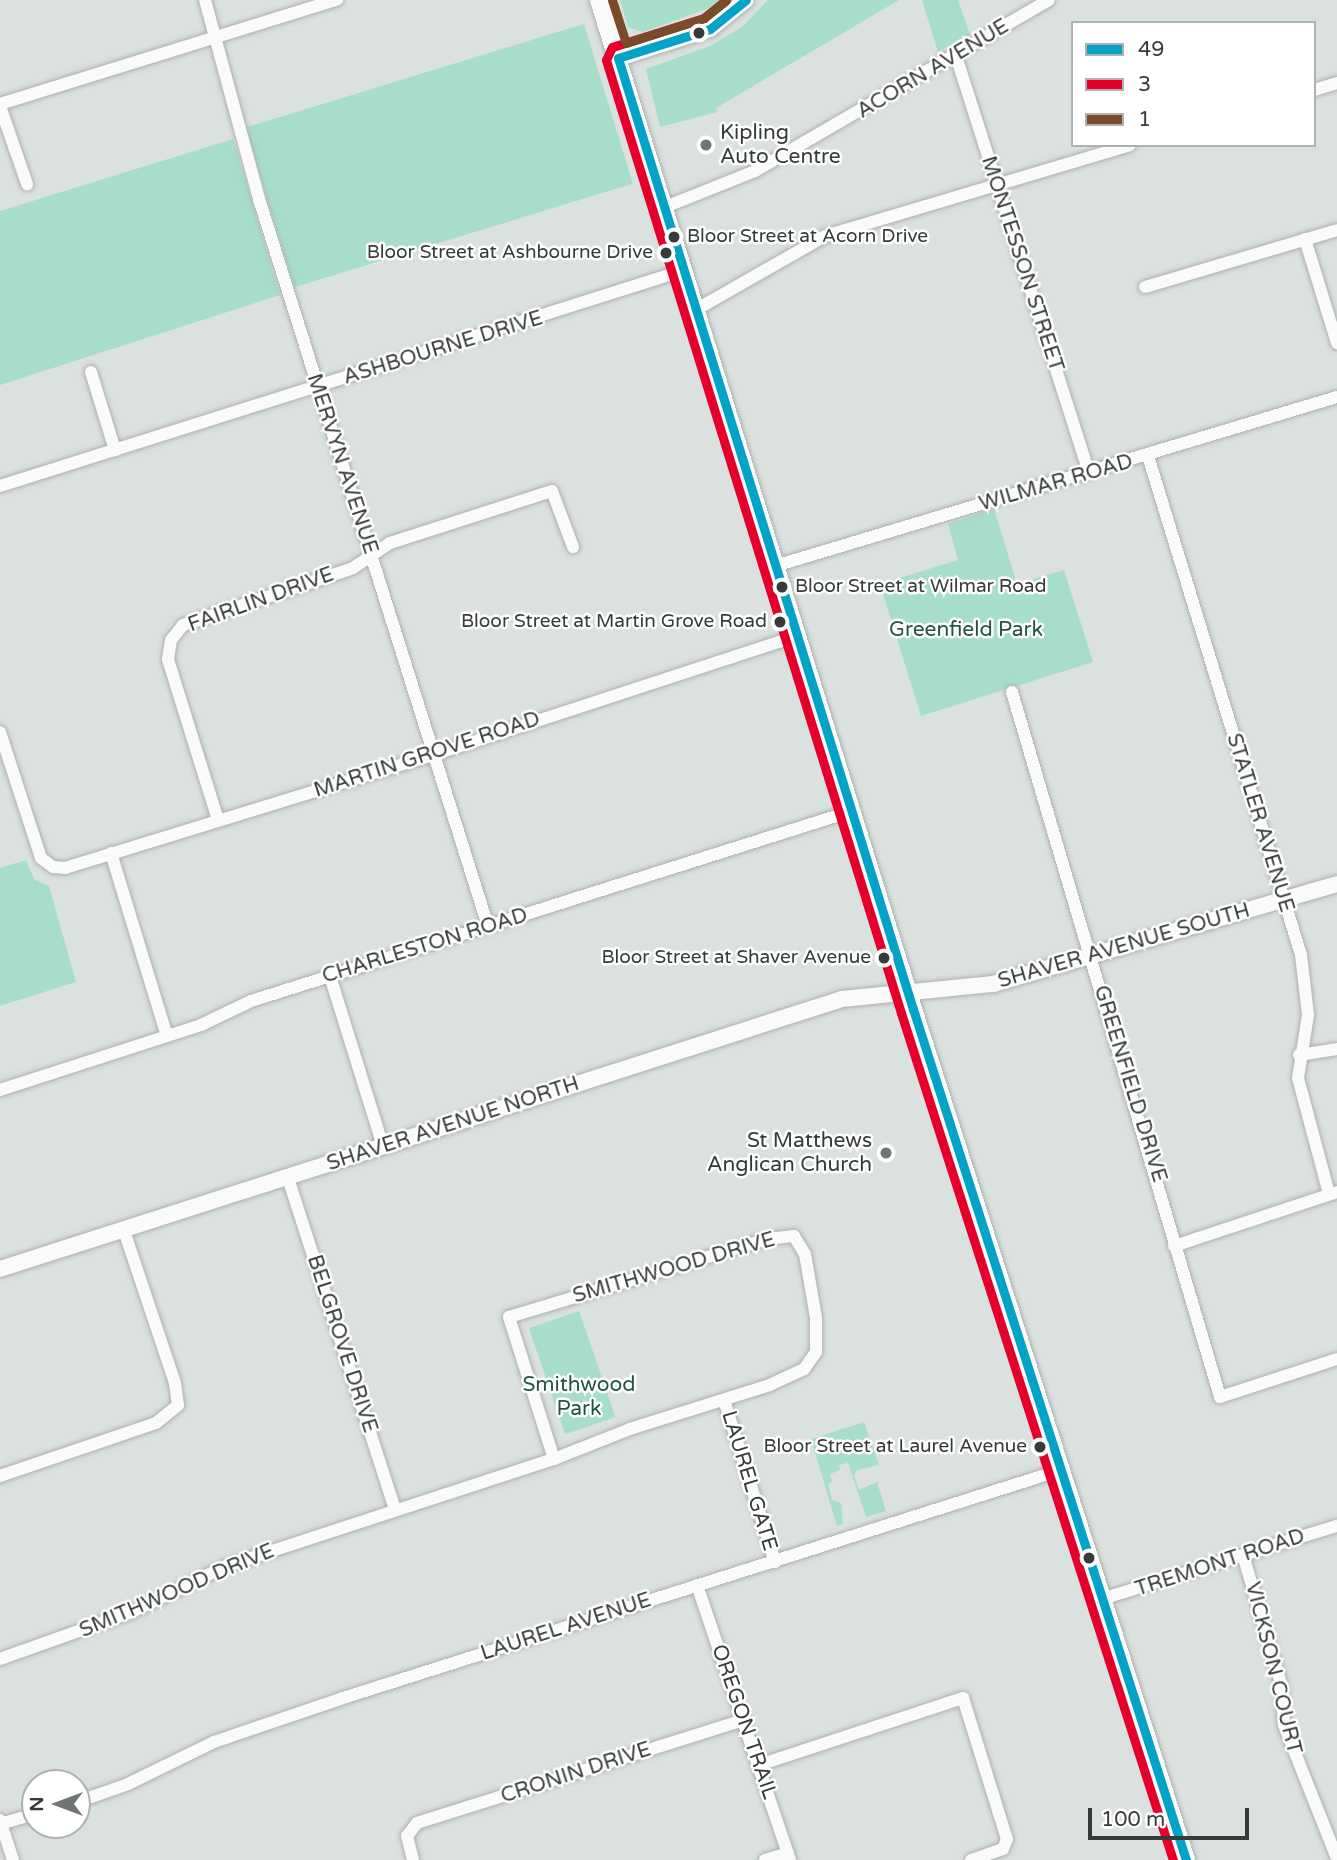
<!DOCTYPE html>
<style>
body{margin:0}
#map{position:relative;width:1337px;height:1860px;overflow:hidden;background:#dbe1de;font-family:"Varela Round",sans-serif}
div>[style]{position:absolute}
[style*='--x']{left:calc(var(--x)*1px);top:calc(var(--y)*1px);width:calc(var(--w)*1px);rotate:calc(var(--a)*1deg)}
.green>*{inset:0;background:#a6deca;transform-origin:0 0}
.roads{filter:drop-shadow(0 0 2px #adb1af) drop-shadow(0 0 2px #adb1af)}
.minor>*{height:12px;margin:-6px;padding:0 6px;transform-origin:6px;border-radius:6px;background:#fafafa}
.tertiary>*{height:16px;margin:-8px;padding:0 8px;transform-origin:8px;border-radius:8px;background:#fafafa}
.secondary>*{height:18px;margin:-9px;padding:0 9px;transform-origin:9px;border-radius:9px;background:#fafafa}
.bus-1>*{height:9px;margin:-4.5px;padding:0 4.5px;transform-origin:4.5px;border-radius:4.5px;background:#03a3c7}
.bus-2>*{height:9px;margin:-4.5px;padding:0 4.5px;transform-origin:4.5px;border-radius:4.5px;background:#e4002b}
.bus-3>*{height:9px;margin:-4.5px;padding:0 4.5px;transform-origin:4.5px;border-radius:4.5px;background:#7a4b2a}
.dots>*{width:19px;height:19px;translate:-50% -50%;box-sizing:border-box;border:4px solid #fff;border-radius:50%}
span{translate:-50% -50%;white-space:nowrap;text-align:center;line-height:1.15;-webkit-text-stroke:5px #fff;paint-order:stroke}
.bus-label{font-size:19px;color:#363a39}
.left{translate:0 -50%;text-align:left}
.right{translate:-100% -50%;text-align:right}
.street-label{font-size:21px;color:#363a39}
.poi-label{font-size:21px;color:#363a39}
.park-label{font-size:21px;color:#245444}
.legend{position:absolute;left:1071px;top:21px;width:245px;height:126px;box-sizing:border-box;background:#fff;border:2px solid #afb0b0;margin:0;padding:9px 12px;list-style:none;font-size:21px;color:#363a39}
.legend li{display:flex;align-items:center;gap:14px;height:35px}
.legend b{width:35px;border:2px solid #afb0b0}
.north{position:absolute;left:21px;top:1769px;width:70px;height:70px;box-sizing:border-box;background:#fff;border:2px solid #afb0b0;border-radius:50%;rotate:270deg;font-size:19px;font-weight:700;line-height:28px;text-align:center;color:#363a39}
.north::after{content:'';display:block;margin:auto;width:24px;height:32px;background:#707473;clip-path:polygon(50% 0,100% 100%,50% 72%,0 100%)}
.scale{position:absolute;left:1088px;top:1808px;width:161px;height:32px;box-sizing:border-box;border:4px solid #363a39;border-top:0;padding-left:9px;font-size:21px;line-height:24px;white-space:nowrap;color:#363a39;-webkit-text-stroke:5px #fff;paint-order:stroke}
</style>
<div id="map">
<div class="green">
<i style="clip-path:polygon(620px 0,731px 0,719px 10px,715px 6px,643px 32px,628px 27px)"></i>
<i style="clip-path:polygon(768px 0,899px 0,716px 108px,717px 112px,660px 127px,646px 69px,710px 46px,742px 27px)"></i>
<i style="clip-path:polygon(922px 0,958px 0,970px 35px,938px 52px)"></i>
<i style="left:584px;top:24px;width:167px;height:354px;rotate:73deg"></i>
<i style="clip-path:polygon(233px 139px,280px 295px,0 385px,0 211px)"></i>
<i style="clip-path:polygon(994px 509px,1017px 584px,1064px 570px,1093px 662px,921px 716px,880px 584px,958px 560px,948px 524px)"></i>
<i style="clip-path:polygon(26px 860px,34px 879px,49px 886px,76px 982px,0 1006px,0 868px)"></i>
<i style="left:579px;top:1311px;width:112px;height:53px;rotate:71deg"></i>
<i style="clip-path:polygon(864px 1422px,879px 1465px,857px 1470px,854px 1475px,859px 1490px,877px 1482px,886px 1511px,866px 1517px,848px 1463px,839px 1465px,840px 1470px,830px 1474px,832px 1482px,828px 1484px,832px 1500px,841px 1503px,843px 1524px,837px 1526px,811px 1439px)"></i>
</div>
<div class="roads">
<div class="minor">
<i style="--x:205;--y:0;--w:206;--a:74.8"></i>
<i style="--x:259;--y:199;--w:762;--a:72.52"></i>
<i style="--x:956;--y:56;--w:438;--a:72.3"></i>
<i style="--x:1314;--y:90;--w:24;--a:-17"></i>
<i style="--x:0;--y:104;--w:353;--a:-17.2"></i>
<i style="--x:0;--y:106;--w:83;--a:70.9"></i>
<i style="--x:665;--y:207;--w:97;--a:-21.8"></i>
<i style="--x:755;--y:171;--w:340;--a:-30.2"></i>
<i style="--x:1305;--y:239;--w:109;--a:72.9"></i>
<i style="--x:1145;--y:287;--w:200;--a:-16.5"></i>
<i style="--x:697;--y:309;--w:147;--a:-29.7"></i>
<i style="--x:825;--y:236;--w:318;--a:-16.6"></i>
<i style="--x:91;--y:372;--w:82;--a:72.9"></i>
<i style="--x:1148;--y:456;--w:522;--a:72.95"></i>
<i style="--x:1301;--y:955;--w:60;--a:83.3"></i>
<i style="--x:1308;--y:1015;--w:64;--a:99"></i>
<i style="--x:1298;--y:1078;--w:120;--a:75"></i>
<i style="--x:0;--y:486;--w:718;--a:-17.5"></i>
<i style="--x:775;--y:566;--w:587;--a:-16.74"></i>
<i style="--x:1012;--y:692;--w:735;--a:73.56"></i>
<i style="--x:1220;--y:1397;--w:123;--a:-18"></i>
<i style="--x:0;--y:732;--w:133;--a:72"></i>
<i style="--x:41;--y:858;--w:15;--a:37"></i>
<i style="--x:53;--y:867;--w:12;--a:5"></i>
<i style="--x:65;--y:868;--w:388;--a:-17.1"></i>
<i style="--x:436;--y:754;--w:379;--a:-18.1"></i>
<i style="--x:218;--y:820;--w:169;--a:-107.3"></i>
<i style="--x:168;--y:659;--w:19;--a:-81"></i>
<i style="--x:171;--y:640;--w:19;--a:-51"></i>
<i style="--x:183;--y:625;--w:179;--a:-18.5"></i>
<i style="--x:353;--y:568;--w:45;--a:-34"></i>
<i style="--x:390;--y:543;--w:170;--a:-17.8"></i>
<i style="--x:552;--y:491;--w:60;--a:69.4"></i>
<i style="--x:111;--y:853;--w:191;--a:73"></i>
<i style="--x:330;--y:976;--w:178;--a:72.7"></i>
<i style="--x:1299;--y:1055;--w:38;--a:-9"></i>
<i style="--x:0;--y:1090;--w:211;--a:-17.9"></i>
<i style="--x:201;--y:1025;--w:55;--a:-25.6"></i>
<i style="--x:251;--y:1001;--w:630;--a:-17.54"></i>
<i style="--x:288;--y:1178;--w:349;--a:72.1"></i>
<i style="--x:1174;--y:1246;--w:172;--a:-18.3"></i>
<i style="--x:724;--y:1400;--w:170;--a:72.5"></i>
<i style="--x:0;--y:1476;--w:165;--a:-18.8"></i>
<i style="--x:156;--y:1423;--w:28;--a:-39"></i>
<i style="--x:178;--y:1405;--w:22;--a:-98"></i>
<i style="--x:175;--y:1383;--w:160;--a:-108.5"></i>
<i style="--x:1243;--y:1555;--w:134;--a:73.5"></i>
<i style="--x:1281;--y:1683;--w:42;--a:85.9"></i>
<i style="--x:1284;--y:1725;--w:143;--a:68.3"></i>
<i style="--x:697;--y:1585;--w:290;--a:71.3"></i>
<i style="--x:1102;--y:1599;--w:246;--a:-17.3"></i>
<i style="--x:0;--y:1659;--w:140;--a:-19.6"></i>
<i style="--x:132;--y:1612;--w:105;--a:-26.1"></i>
<i style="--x:226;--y:1566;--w:345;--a:-18.1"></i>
<i style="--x:554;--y:1459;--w:149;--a:-107.6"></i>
<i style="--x:509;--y:1317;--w:270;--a:-16.8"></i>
<i style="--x:768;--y:1239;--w:26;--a:-7"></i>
<i style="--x:794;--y:1236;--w:21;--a:59"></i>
<i style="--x:805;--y:1254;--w:65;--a:80.2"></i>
<i style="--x:816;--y:1318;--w:34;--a:90"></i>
<i style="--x:816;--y:1352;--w:21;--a:125"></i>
<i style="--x:804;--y:1369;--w:38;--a:155"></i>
<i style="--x:770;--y:1385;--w:147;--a:162.6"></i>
<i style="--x:630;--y:1429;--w:82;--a:158.5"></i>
<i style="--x:759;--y:1765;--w:215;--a:-18.2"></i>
<i style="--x:963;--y:1698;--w:148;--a:72.7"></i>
<i style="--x:1007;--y:1839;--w:11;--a:112"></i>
<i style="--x:1003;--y:1849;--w:34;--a:161"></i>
<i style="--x:77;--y:1802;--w:54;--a:-19.4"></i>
<i style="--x:128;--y:1784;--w:96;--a:-26"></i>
<i style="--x:214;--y:1742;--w:136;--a:-18.8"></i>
<i style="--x:343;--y:1698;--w:753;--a:-17.62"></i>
<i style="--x:0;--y:1820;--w:42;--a:72"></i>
<i style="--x:0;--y:1824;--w:36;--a:-16"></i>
<i style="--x:413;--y:1860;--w:25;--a:-104"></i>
<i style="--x:407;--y:1836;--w:16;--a:-52"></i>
<i style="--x:417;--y:1823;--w:343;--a:-17.5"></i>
<i style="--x:765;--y:1860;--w:24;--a:-17"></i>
</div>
<div class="tertiary">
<i style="--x:618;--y:58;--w:96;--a:-17.5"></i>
<i style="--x:710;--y:29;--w:46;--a:-38.9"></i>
<i style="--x:0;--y:1269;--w:884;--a:-17.78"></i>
<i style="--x:842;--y:999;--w:152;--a:-5.7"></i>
<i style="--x:993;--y:984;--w:358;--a:-16.2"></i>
</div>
<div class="secondary">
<i style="--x:599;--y:0;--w:1057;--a:72.71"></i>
<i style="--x:913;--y:1009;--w:894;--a:72.21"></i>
</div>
</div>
<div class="bus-1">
<i style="--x:618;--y:58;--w:996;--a:72.77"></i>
<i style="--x:913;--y:1009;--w:894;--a:72.21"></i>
<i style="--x:618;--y:58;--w:96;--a:-17.5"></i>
<i style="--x:710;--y:29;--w:46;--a:-38.9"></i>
</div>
<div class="bus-2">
<i style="--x:726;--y:0;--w:28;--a:141"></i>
<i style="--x:704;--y:18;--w:96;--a:162.5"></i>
<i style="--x:612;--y:47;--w:14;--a:115"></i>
<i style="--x:606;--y:60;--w:998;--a:72.8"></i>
<i style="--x:901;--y:1013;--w:890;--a:72.2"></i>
</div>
<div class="bus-3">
<i style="--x:612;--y:0;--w:45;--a:72"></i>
<i style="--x:626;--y:43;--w:82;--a:-17.8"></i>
<i style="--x:704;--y:18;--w:28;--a:-39"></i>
</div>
<div class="dots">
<i style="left:699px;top:33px;background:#363a39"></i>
<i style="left:706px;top:145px;background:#707473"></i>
<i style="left:674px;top:237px;background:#363a39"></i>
<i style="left:666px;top:253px;background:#363a39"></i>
<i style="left:782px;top:587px;background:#363a39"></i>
<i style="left:780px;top:622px;background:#363a39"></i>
<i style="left:884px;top:958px;background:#363a39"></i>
<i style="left:886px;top:1153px;background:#707473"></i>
<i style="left:1040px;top:1447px;background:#363a39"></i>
<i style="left:1089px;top:1558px;background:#363a39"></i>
</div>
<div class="bus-label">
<span class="left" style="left:687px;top:237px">Bloor Street at Acorn Drive</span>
<span class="right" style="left:653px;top:253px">Bloor Street at Ashbourne Drive</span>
<span class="left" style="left:795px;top:587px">Bloor Street at Wilmar Road</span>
<span class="right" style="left:767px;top:622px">Bloor Street at Martin Grove Road</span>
<span class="right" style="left:871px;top:958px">Bloor Street at Shaver Avenue</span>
<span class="right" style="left:1027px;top:1447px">Bloor Street at Laurel Avenue</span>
</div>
<div class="street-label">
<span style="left:933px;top:69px;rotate:-31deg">ACORN AVENUE</span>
<span style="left:1022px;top:264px;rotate:72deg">MONTESSON STREET</span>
<span style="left:443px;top:348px;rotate:-17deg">ASHBOURNE DRIVE</span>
<span style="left:342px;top:464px;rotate:72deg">MERVYN AVENUE</span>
<span style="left:1056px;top:483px;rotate:-16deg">WILMAR ROAD</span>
<span style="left:261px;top:600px;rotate:-20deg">FAIRLIN DRIVE</span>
<span style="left:427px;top:755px;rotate:-18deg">MARTIN GROVE ROAD</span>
<span style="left:1260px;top:823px;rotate:73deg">STATLER AVENUE</span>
<span style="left:425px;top:946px;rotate:-17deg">CHARLESTON ROAD</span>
<span style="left:1124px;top:946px;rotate:-16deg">SHAVER AVENUE SOUTH</span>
<span style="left:1130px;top:1084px;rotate:73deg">GREENFIELD DRIVE</span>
<span style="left:453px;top:1124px;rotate:-18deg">SHAVER AVENUE NORTH</span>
<span style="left:674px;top:1268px;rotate:-16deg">SMITHWOOD DRIVE</span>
<span style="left:342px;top:1344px;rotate:72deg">BELGROVE DRIVE</span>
<span style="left:749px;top:1481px;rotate:73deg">LAUREL GATE</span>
<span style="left:1220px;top:1563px;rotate:-18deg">TREMONT ROAD</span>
<span style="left:177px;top:1591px;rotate:-23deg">SMITHWOOD DRIVE</span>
<span style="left:566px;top:1627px;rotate:-18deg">LAUREL AVENUE</span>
<span style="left:1273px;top:1668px;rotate:76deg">VICKSON COURT</span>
<span style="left:744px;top:1722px;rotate:71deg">OREGON TRAIL</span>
<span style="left:576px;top:1773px;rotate:-18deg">CRONIN DRIVE</span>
</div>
<div class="poi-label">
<span class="left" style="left:720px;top:145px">Kipling<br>Auto Centre</span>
<span class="right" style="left:872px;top:1153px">St Matthews<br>Anglican Church</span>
</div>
<div class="park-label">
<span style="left:966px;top:630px">Greenfield Park</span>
<span style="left:579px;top:1397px">Smithwood<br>Park</span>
</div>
<ul class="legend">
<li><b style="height:9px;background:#03a3c7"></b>49</li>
<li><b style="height:9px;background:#e4002b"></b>3</li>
<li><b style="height:9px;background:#7a4b2a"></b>1</li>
</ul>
<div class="north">N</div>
<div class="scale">100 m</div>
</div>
